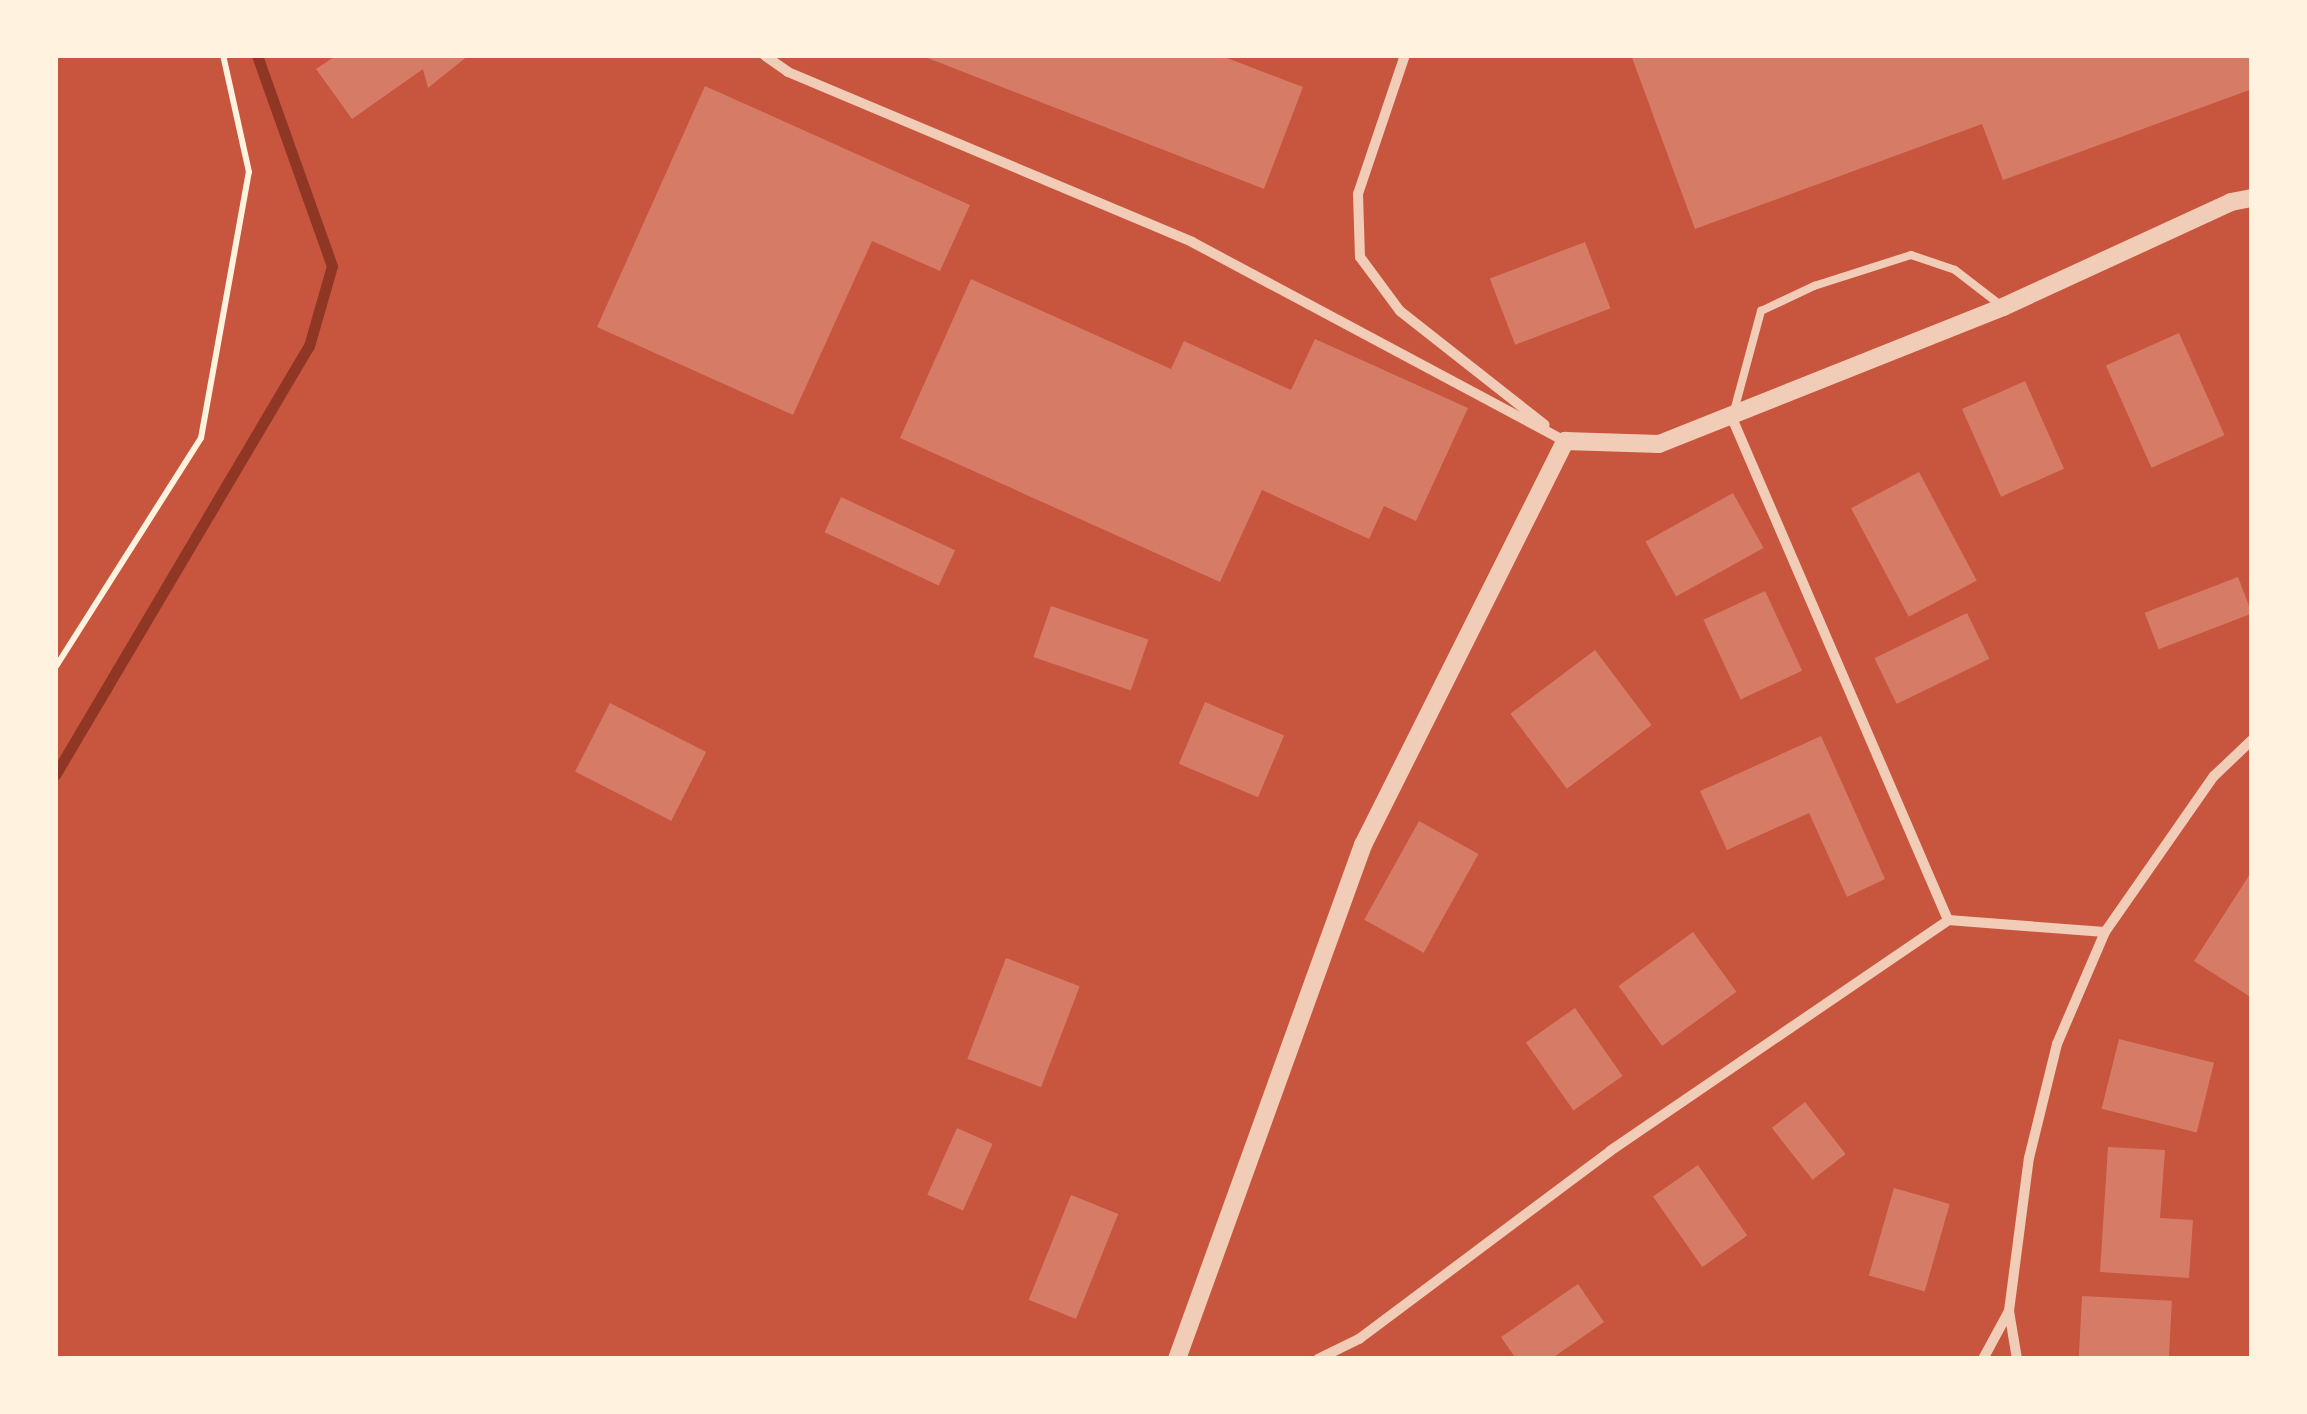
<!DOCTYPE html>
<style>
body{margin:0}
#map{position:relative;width:2307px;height:1414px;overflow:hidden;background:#c8553d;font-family:"Alegreya Sans",sans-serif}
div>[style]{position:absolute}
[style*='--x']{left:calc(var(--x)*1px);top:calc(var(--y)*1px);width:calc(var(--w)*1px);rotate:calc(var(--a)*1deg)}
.stream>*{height:11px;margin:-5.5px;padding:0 5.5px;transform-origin:5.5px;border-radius:5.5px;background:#8f3625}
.building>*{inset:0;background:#d67c66;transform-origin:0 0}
.path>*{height:6px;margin:-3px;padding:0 3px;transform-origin:3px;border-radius:3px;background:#fff3e0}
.service>*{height:8px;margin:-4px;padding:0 4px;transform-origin:4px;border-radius:4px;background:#f1ccb7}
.minor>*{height:10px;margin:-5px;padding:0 5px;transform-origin:5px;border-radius:5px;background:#f1ccb7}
.tertiary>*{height:18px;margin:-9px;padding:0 9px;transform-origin:9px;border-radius:9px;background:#f1ccb7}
span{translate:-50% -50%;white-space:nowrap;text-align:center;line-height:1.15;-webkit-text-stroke:9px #fff3e0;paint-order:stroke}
.frame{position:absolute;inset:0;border:58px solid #fff3e0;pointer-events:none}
</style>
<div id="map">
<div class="stream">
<i style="--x:55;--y:775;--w:499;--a:-59.4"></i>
<i style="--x:309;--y:346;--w:83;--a:-74"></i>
<i style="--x:332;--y:266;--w:224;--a:-109.6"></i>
</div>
<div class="building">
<i style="clip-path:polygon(337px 55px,469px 55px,428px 88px,423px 69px,352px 119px,316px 69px)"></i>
<i style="clip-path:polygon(920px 55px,1219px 55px,1303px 87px,1264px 189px)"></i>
<i style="clip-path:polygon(1631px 55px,2252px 55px,2252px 89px,2003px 180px,1982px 124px,1695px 229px)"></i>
<i style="clip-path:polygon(705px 86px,970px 205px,940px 271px,872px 241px,793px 415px,597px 327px)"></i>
<i style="left:1585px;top:242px;width:71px;height:102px;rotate:69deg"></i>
<i style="clip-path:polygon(971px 279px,1171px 369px,1184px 341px,1291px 390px,1315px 339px,1468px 408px,1416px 521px,1384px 506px,1369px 539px,1262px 490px,1220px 582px,900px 438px)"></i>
<i style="left:2179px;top:333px;width:112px;height:80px;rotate:66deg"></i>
<i style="left:2025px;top:381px;width:96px;height:69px;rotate:66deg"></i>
<i style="left:1919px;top:472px;width:123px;height:77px;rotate:62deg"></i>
<i style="left:1733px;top:493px;width:63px;height:100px;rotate:61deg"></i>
<i style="left:841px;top:497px;width:126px;height:39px;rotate:25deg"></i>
<i style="left:2238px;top:577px;width:39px;height:100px;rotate:69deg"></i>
<i style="left:1765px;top:591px;width:88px;height:68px;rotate:65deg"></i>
<i style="left:1051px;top:606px;width:103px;height:54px;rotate:19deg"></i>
<i style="left:1967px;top:613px;width:51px;height:103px;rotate:64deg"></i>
<i style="left:1595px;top:650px;width:94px;height:106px;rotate:53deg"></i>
<i style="left:1205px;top:702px;width:86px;height:67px;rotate:23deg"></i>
<i style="left:610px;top:703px;width:108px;height:77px;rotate:27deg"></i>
<i style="clip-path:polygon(1821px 736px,1885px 879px,1847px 897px,1809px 813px,1727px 850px,1700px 791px)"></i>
<i style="left:1419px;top:821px;width:68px;height:113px;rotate:29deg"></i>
<i style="clip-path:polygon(2252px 871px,2252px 998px,2194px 961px)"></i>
<i style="left:1693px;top:932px;width:74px;height:92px;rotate:54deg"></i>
<i style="left:1006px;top:958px;width:79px;height:108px;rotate:21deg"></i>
<i style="left:1575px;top:1008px;width:83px;height:60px;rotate:55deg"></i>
<i style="left:2119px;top:1039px;width:98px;height:72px;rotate:14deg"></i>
<i style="left:1805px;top:1102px;width:66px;height:42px;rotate:52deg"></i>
<i style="left:957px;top:1128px;width:39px;height:73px;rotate:24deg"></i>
<i style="clip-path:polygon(2108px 1147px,2165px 1150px,2160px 1218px,2193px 1220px,2189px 1278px,2100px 1272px)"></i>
<i style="left:1698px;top:1165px;width:86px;height:55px;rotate:55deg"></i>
<i style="left:1894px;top:1188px;width:58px;height:91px;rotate:16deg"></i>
<i style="left:1071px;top:1195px;width:51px;height:113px;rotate:22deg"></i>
<i style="clip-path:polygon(1578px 1284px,1604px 1322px,1551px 1359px,1516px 1359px,1501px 1337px)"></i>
<i style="left:2082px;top:1296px;width:90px;height:63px;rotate:3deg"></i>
</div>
<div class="path">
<i style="--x:55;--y:668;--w:272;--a:-57.6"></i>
<i style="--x:201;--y:438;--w:270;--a:-79.8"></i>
<i style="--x:249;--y:172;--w:120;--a:-102.5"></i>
</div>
<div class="service">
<i style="--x:1734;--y:411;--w:104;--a:-74.9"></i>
<i style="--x:1761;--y:311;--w:59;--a:-25.3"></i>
<i style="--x:1814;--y:286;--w:102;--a:-17.7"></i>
<i style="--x:1911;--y:255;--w:46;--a:18.8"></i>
<i style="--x:1955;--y:270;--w:61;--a:37.6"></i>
</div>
<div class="minor">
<i style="--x:764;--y:55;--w:29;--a:35"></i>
<i style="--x:788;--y:72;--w:438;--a:22.8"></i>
<i style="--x:1192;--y:242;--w:423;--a:28.1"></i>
<i style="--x:1405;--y:55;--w:147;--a:108.7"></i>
<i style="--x:1358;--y:194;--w:63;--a:88.2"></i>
<i style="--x:1360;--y:257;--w:67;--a:53.5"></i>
<i style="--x:1400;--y:311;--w:184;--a:38.2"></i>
<i style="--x:1732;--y:418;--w:546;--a:66.72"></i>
<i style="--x:1948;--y:920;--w:157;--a:4.4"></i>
<i style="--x:2009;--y:1311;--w:49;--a:80.5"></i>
<i style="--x:1318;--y:1359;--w:46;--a:-26"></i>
<i style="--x:1359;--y:1339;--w:314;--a:-36.8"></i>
<i style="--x:1610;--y:1151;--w:409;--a:-34.3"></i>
<i style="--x:1983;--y:1359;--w:55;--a:-61.6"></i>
<i style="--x:2009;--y:1311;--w:154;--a:-82.6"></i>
<i style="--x:2029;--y:1158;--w:117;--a:-76.2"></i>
<i style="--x:2057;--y:1044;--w:122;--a:-66.8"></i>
<i style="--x:2105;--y:932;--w:190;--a:-55.1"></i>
<i style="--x:2214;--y:776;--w:52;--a:-43.5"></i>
</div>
<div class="tertiary">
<i style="--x:1177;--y:1359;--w:547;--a:-70.11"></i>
<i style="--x:1363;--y:845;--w:452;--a:-63.4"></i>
<i style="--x:1565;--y:441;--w:94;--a:1.8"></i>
<i style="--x:1659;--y:444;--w:370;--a:-21.7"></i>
<i style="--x:2003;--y:307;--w:251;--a:-24.7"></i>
<i style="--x:2231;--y:202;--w:21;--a:-11"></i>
</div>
<div class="frame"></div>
</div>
